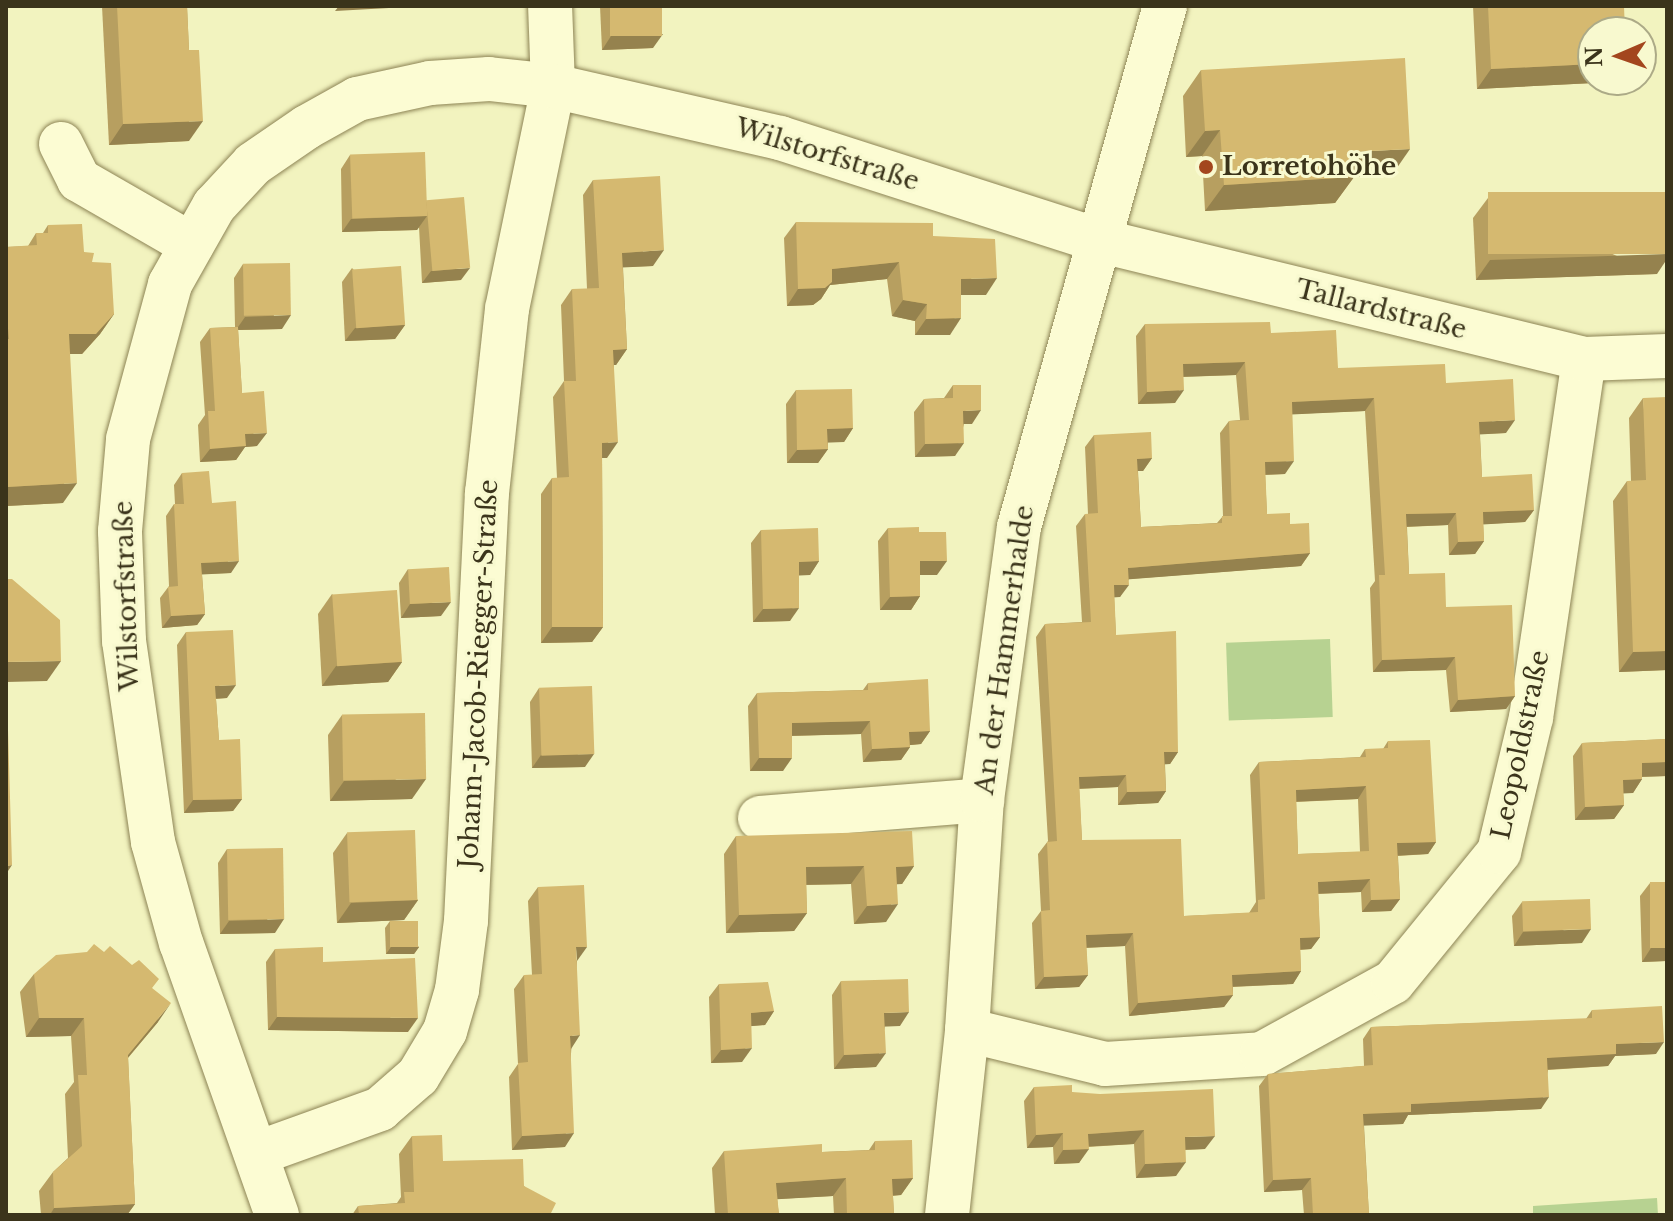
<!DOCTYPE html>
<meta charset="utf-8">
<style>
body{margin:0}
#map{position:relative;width:1673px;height:1221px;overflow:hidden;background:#f2f3bf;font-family:"Libre Baskerville",serif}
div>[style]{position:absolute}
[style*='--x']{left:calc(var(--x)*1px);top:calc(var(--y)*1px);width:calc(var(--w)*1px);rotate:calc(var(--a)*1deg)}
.green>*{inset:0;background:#b7d291;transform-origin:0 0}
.roads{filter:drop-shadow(0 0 2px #8d8455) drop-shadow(0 0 2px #8d8455)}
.minor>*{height:44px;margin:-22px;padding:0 22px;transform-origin:22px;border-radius:22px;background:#fcfcd3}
.wall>*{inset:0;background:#b79f60}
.shaded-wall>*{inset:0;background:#95824e}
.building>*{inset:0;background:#d5b970;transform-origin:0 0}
.dots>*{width:22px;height:22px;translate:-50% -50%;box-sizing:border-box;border:4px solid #f8f9cf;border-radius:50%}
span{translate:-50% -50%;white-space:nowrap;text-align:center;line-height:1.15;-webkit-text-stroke:6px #f8f9cf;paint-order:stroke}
.street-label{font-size:26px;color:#3b341b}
.poi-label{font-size:26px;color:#3b341b;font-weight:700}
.left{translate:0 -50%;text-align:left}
.frame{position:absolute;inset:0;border:8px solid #3b341b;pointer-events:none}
.north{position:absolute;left:1577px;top:16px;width:80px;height:80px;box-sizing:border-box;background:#f8f9cf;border:2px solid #acaa87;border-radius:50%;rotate:268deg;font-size:22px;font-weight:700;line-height:32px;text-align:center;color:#3b341b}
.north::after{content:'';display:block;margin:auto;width:28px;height:36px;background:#a3461e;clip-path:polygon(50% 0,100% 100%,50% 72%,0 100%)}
</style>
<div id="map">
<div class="green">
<i style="left:1330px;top:639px;width:78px;height:104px;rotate:88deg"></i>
<i style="clip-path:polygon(1657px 1198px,1658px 1215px,1533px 1215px,1533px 1206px)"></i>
</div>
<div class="roads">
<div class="minor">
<i style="--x:61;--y:144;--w:40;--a:63.4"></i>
<i style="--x:79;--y:180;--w:130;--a:29.9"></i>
<i style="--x:760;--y:818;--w:223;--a:-4.6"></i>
<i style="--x:967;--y:1030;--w:142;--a:13.8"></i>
<i style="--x:1105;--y:1064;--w:157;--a:-3.6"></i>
<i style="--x:1262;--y:1054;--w:149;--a:-28.8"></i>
<i style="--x:1393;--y:982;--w:168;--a:-50.8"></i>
<i style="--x:1499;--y:852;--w:138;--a:-76.6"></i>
<i style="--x:1531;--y:718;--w:363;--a:-81.6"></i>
<i style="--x:258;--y:1153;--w:130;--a:-19.8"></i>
<i style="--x:380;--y:1109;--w:50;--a:-41"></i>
<i style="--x:418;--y:1076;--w:52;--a:-59"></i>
<i style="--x:445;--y:1031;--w:43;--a:-73.7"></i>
<i style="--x:457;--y:990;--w:70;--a:-82.6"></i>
<i style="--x:466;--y:921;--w:429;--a:-87.2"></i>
<i style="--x:487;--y:493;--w:185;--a:-83.8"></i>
<i style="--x:507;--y:309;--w:228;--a:-78.3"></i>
<i style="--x:553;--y:86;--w:80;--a:-92.1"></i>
<i style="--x:277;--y:1215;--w:288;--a:-109.4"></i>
<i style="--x:181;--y:943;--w:105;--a:-105.5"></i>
<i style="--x:153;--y:842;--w:203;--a:-98.2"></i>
<i style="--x:124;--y:641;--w:110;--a:-92.1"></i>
<i style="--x:120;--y:531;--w:92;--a:-85"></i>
<i style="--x:128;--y:439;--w:161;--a:-74.8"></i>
<i style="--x:170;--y:284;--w:90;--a:-60.6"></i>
<i style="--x:214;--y:206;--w:57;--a:-47.1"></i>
<i style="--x:253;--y:164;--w:65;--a:-34.4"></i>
<i style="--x:307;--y:127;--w:57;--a:-29.2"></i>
<i style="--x:357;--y:99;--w:75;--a:-12.4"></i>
<i style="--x:430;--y:83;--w:59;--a:-3.9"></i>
<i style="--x:489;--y:79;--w:64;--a:6.2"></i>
<i style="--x:553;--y:86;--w:233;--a:12.9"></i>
<i style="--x:780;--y:138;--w:333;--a:17.8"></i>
<i style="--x:1097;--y:240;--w:501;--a:13.73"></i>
<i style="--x:1584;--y:359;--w:83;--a:-2.1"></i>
<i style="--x:947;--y:1215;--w:186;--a:-83.8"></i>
<i style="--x:967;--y:1030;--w:230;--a:-86.3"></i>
<i style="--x:982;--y:800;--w:275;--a:-82.3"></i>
<i style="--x:1019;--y:527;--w:541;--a:-74.35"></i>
</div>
</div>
<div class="wall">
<i style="clip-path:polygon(102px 6px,187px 6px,189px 50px,189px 141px,109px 145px)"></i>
<i style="clip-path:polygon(600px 6px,662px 6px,653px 48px,602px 50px)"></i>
<i style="clip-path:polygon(1473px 6px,1624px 6px,1593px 80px,1615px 80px,1613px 82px,1477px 89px)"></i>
<i style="clip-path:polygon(1201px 70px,1392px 175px,1354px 177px,1335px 203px,1205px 211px,1202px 156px,1186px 157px,1183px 96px)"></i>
<i style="clip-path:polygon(350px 155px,426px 200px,461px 280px,422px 283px,419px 227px,417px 230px,342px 232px,341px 169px)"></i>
<i style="clip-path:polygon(593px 180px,653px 266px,623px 267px,627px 349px,616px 365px,614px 365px,607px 458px,602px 458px,603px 627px,592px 642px,541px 643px,541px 494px,552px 478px,557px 478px,553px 397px,564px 381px,561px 305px,572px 289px,587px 289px,583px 195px)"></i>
<i style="clip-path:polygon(1488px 198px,1657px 274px,1476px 280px,1473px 218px)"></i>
<i style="clip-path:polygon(796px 222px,933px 236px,986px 295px,961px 295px,950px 335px,915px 335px,915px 321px,892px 316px,887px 279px,830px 285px,821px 299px,813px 305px,787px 306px,784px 238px)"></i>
<i style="clip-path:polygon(48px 225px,84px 252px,92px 262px,114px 314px,100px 334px,82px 354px,70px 354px,63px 503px,6px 506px,6px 247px,28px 246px,36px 233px,43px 233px)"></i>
<i style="clip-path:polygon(243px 264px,282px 329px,238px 330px,242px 393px,257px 446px,245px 447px,236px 460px,200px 462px,198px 425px,205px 415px,200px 342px,210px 328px,235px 327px,234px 278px)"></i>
<i style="clip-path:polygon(352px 268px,405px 325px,395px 339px,345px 341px,342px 282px)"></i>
<i style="clip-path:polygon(evenodd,1145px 324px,1271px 333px,1338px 368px,1446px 383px,1506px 433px,1480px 434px,1482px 477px,1534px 510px,1525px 522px,1483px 524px,1484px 541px,1475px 554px,1449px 555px,1448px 525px,1407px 527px,1409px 574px,1446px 607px,1515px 696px,1506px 709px,1450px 712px,1446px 670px,1373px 672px,1370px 588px,1375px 581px,1365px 411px,1292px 414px,1285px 474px,1265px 475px,1267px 514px,1290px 524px,1310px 553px,1301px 566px,1129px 579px,1120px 597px,1114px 597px,1116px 635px,1178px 752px,1170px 764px,1165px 764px,1166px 791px,1158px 803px,1118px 805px,1118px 787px,1079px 789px,1082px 840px,1184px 916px,1249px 913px,1256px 902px,1250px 775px,1259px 762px,1360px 757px,1365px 749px,1383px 749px,1388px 741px,1436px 842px,1428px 854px,1398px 856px,1400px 899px,1391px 911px,1362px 912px,1361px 892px,1318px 894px,1320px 937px,1311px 949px,1300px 950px,1301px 971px,1293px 984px,1233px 987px,1233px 995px,1224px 1007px,1129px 1016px,1125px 946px,1086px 948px,1088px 975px,1079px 987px,1035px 989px,1032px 923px,1041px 911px,1038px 854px,1048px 841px,1036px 637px,1045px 624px,1082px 622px,1076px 526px,1085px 514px,1088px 514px,1085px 447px,1094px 435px,1152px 458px,1143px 471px,1138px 471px,1141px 527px,1217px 523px,1223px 516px,1220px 433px,1229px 421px,1240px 420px,1236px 375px,1183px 377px,1175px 403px,1138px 404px,1136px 336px,1145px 324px,1358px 799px,1360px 852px,1298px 854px,1296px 802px,1358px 799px)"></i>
<i style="clip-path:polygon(953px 385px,972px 424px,964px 424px,955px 456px,915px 457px,914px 412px,924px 399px,944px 398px)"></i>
<i style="clip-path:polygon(796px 390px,853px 428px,844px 442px,828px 442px,828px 449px,818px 463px,787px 463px,786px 404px)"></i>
<i style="clip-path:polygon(1643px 398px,1667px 670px,1619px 672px,1613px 501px,1627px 481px,1631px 481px,1629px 418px)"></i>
<i style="clip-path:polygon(182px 473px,212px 503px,231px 573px,202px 574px,205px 614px,197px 625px,162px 628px,160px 598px,169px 586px,166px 516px,174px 504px,175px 504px,174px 485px)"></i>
<i style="clip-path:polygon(888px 528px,937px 575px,920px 575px,920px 596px,911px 610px,880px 610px,878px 541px)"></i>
<i style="clip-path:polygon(761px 530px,819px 561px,810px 575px,799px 575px,790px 621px,753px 622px,751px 543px)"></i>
<i style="clip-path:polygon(408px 569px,441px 616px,401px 618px,399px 583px)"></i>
<i style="clip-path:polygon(332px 594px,402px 662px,388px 682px,322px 686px,318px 614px)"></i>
<i style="clip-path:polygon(186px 632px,227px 698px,216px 699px,219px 740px,242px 799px,233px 811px,184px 813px,177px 645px)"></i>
<i style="clip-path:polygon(868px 683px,930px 731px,921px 744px,910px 745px,910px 747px,901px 760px,863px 762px,861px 734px,792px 736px,783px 771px,750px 771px,748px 706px,757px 693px,863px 690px)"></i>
<i style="clip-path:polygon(539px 688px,585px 767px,532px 768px,530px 702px)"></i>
<i style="clip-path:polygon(342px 715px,412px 799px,330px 801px,328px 735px)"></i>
<i style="clip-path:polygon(1667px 739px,1667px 776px,1642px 777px,1642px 779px,1633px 793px,1623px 793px,1624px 805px,1614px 819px,1575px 820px,1573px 756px,1582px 743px)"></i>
<i style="clip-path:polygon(347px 833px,418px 900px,404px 920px,337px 923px,333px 853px)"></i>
<i style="clip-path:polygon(736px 836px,914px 866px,902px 884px,897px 884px,886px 922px,854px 924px,851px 884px,806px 885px,807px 913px,794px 931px,726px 933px,724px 854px)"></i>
<i style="clip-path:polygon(227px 849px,275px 933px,220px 934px,218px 863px)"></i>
<i style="clip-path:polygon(1667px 882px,1667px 959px,1666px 961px,1642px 962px,1640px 896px,1650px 883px)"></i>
<i style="clip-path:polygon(538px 887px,577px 961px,565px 1147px,512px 1150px,509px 1077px,518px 1064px,514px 989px,524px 975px,532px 975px,528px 901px)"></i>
<i style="clip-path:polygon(1522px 902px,1582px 943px,1514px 946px,1512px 916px)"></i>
<i style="clip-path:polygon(390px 921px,419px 947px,414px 954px,386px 954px,385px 928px)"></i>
<i style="clip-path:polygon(275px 949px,323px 962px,408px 1032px,268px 1030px,266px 962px)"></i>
<i style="clip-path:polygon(34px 974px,152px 988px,158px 1022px,128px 1058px,135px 1204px,127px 1215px,41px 1215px,39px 1191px,53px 1172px,68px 1158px,65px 1094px,74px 1082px,71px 1036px,26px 1037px,20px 992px)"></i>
<i style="clip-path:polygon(841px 981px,900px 1026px,885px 1026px,876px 1067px,834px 1069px,832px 995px)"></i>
<i style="clip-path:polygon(719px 984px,774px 1011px,765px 1025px,751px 1026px,742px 1062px,711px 1063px,709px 997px)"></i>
<i style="clip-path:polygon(1592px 1010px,1656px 1054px,1615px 1056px,1608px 1066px,1548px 1070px,1541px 1109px,1408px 1115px,1403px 1124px,1364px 1125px,1369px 1215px,1304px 1215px,1302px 1190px,1264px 1192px,1259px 1086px,1268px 1074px,1364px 1066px,1363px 1039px,1371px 1027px,1586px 1019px)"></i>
<i style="clip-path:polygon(1034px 1087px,1072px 1092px,1205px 1149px,1185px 1150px,1176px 1176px,1136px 1178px,1134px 1144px,1088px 1147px,1079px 1163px,1054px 1164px,1053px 1147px,1027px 1148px,1024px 1101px)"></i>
<i style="clip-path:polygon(412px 1136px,443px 1161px,524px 1186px,550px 1215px,352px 1215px,358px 1206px,397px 1203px,401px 1197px,399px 1154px)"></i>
<i style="clip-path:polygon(875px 1141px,913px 1178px,901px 1195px,893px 1196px,894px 1215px,834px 1215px,833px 1196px,777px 1199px,779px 1215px,715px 1215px,712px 1168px,724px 1151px,822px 1152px,869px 1150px)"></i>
</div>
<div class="shaded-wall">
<i style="clip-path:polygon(339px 6px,390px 6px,389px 8px,335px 11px)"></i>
<i style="clip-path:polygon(663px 34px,653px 48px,602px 50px,611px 36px)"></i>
<i style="clip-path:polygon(1593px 64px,1593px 80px,1615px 80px,1613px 82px,1477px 89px,1491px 69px)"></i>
<i style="clip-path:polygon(203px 121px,189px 141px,109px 145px,123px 124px)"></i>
<i style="clip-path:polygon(1220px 130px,1202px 156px,1186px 157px,1205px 131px)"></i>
<i style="clip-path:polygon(1410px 149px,1392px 175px,1334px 178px,1352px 152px)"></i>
<i style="clip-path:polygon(1354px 177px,1335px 203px,1205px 211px,1224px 185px)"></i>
<i style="clip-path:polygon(427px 216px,417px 230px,342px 232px,351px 219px)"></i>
<i style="clip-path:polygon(664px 250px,653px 266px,612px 268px,622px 253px)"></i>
<i style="clip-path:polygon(1667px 254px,1667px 259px,1657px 274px,1476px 280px,1490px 260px)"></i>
<i style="clip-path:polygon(899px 262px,887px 279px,830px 285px,821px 299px,813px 305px,787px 306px,798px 289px,832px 269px)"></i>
<i style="clip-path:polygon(470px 268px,461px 280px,422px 283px,431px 271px)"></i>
<i style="clip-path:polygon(997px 278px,986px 295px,949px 295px,961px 279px)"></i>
<i style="clip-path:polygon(903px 300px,927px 304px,915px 321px,892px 316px)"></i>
<i style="clip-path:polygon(114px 314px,100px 334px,82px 354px,54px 354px,69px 334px)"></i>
<i style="clip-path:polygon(291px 315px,282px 329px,236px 330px,245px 317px)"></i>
<i style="clip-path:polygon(961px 318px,950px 335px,915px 335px,926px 319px)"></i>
<i style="clip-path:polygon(405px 325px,395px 339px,345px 341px,355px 328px)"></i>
<i style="clip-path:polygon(627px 349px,616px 365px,602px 365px,613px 350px)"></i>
<i style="clip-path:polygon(1245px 362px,1236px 375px,1174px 377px,1183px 364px)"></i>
<i style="clip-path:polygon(1184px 390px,1175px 403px,1138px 404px,1147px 392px)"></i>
<i style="clip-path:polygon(1374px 398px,1365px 411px,1283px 415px,1292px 402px)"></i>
<i style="clip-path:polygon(981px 410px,972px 424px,954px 424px,963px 411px)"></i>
<i style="clip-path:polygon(1515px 420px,1506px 433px,1470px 435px,1479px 422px)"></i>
<i style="clip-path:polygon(853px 428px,844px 442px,818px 443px,827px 429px)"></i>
<i style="clip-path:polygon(267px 433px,257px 446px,245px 447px,236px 460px,200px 462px,210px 449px,245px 434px)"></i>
<i style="clip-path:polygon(618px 442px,607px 458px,592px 458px,602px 443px)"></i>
<i style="clip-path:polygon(964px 443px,955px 456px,915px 457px,925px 444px)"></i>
<i style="clip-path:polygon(828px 449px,818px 463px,787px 463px,797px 450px)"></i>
<i style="clip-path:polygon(1152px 458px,1143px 471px,1128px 471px,1137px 459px)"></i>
<i style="clip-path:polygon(1294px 461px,1285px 474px,1256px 475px,1265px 462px)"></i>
<i style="clip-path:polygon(77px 483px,63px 503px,6px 506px,7px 487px)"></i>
<i style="clip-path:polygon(1534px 510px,1525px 522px,1474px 525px,1483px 512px)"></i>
<i style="clip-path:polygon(1456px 513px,1448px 525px,1397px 527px,1406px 514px)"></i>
<i style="clip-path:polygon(1484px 541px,1475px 554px,1449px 555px,1458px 542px)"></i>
<i style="clip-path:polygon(1310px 553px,1301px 566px,1120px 580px,1128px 568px)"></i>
<i style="clip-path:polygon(239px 561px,231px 573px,192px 575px,201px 563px)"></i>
<i style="clip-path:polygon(819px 561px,810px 575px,789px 576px,799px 562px)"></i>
<i style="clip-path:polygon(920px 561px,947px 561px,937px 575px,910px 575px)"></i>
<i style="clip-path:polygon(1114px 585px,1129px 585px,1120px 597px,1105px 598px)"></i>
<i style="clip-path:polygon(920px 596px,911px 610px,880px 610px,890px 597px)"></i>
<i style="clip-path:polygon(451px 602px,441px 616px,401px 618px,410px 604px)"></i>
<i style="clip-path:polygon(799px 608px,790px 621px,753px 622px,763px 609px)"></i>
<i style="clip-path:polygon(205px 614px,197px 625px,162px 628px,171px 616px)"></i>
<i style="clip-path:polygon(552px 627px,603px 627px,592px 642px,541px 643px)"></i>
<i style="clip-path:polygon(1667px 651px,1667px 670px,1619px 672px,1633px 652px)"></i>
<i style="clip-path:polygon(1455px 657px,1446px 670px,1373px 672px,1382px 660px)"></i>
<i style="clip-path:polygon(61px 661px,47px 681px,6px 682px,6px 662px)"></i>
<i style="clip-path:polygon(402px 662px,388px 682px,322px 686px,336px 666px)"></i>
<i style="clip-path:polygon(236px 685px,227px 698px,206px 699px,215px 686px)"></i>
<i style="clip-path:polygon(1515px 696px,1506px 709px,1450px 712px,1458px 700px)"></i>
<i style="clip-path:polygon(870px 721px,861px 734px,782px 736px,792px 723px)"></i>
<i style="clip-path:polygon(930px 731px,921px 744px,900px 746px,909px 732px)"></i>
<i style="clip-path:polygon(910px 747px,901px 760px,863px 762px,872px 749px)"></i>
<i style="clip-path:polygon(1164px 752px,1178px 752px,1170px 764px,1156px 765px)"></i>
<i style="clip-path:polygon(594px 754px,585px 767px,532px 768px,541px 755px)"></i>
<i style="clip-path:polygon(759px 758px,792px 758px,783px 771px,750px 771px)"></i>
<i style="clip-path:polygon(1667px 762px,1667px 776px,1632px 777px,1642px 763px)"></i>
<i style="clip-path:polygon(1126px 775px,1118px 787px,1070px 789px,1079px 777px)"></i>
<i style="clip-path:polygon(426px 779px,412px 799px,330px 801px,344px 781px)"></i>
<i style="clip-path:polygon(1642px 779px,1633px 793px,1613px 794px,1623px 780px)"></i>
<i style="clip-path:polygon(1366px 786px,1358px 799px,1287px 802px,1296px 790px)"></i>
<i style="clip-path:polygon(1166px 791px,1158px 803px,1118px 805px,1127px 792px)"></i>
<i style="clip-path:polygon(242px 799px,233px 811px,184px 813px,193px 800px)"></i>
<i style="clip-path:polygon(1624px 805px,1614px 819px,1575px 820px,1585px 807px)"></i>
<i style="clip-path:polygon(1436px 842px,1428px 854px,1389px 856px,1397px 843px)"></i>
<i style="clip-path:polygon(12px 865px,6px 874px,6px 866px)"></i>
<i style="clip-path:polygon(864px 866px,851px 884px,793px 885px,806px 867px)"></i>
<i style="clip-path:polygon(914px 866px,902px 884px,883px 885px,896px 867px)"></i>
<i style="clip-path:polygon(1370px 879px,1361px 892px,1309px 894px,1318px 882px)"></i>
<i style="clip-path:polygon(1400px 899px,1391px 911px,1362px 912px,1371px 900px)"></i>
<i style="clip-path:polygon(418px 900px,404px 920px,337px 923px,351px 903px)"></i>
<i style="clip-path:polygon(898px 904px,886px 922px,854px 924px,867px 906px)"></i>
<i style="clip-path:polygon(807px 913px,794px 931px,726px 933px,739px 915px)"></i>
<i style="clip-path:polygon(284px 919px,275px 933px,220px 934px,229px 921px)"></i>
<i style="clip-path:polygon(1591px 929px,1582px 943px,1514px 946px,1523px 932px)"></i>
<i style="clip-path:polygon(1133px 933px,1125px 946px,1077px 948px,1086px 935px)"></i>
<i style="clip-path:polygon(1320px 937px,1311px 949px,1291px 950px,1300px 938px)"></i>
<i style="clip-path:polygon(391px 947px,419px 947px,414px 954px,386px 954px)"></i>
<i style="clip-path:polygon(576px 947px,587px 947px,577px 961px)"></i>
<i style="clip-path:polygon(1651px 948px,1667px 948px,1667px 959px,1666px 961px,1642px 962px)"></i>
<i style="clip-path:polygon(1301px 971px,1293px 984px,1223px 987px,1232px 975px)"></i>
<i style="clip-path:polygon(1088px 975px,1079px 987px,1035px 989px,1044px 977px)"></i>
<i style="clip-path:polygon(1233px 995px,1224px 1007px,1129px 1016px,1138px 1003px)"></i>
<i style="clip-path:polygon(171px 1003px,158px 1022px,114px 1074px,128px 1055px)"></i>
<i style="clip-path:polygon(774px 1011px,765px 1025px,741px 1027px,751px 1013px)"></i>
<i style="clip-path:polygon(909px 1012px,900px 1026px,875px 1027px,884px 1013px)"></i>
<i style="clip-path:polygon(277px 1017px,418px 1018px,408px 1032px,268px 1030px)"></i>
<i style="clip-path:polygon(39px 1018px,84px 1018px,71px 1036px,26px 1037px)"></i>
<i style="clip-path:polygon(580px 1035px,571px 1049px,570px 1036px)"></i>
<i style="clip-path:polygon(1664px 1042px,1656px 1054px,1615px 1056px,1608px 1066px,1539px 1070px,1547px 1058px,1616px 1044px)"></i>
<i style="clip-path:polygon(752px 1048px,742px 1062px,711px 1063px,721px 1050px)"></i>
<i style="clip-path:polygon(886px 1053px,876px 1067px,834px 1069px,844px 1055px)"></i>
<i style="clip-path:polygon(1549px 1097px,1541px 1109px,1408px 1115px,1403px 1124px,1355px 1126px,1363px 1114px,1411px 1104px)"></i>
<i style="clip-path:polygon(1144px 1130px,1134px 1144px,1078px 1147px,1088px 1134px)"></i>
<i style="clip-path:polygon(574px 1133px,565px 1147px,512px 1150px,522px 1136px)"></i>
<i style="clip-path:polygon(1063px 1133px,1053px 1147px,1027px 1148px,1036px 1135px)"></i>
<i style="clip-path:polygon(1215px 1136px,1205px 1149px,1175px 1150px,1185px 1137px)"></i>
<i style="clip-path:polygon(1089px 1149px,1079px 1163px,1054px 1164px,1063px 1150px)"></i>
<i style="clip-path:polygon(1186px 1162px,1176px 1176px,1136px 1178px,1145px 1164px)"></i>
<i style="clip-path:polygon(846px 1178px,833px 1196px,764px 1200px,776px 1183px)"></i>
<i style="clip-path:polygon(913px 1178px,901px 1195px,880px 1196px,892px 1179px)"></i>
<i style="clip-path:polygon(1311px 1178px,1302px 1190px,1264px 1192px,1273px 1180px)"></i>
<i style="clip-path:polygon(135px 1204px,127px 1215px,50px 1215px,54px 1208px)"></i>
</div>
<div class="building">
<i style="clip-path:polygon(117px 6px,187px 6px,189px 50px,199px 50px,203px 121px,123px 124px)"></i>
<i style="left:610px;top:6px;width:52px;height:30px"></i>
<i style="clip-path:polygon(1488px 6px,1624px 6px,1625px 32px,1593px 32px,1593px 64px,1491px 69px)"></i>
<i style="clip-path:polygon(1405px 58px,1410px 149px,1352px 152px,1354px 177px,1224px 185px,1220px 130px,1205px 131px,1201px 70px)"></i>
<i style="left:425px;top:152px;width:64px;height:75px;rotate:88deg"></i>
<i style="clip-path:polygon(660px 176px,664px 250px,622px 253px,627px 349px,613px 350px,618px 442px,602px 443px,603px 627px,552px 627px,552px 478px,569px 477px,564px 381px,576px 381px,572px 289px,599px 288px,593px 180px)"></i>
<i style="left:1667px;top:192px;width:62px;height:179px;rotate:90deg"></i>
<i style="left:464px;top:197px;width:71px;height:38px;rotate:85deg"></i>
<i style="clip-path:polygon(796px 222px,933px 223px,933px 236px,995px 239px,997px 278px,961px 279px,961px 318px,926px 319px,927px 304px,903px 300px,899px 262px,832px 269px,832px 282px,825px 288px,798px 289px)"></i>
<i style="clip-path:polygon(82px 224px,84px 252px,94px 253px,92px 262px,111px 263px,114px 314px,96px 334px,69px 334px,77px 483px,7px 487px,6px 339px,9px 339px,6px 306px,6px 247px,37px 245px,36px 233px,48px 233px,48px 225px)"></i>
<i style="left:290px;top:263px;width:52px;height:47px;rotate:89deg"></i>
<i style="left:401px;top:266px;width:59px;height:49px;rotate:86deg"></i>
<i style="clip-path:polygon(evenodd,1270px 322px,1271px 333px,1336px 330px,1338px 368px,1445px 364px,1446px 383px,1513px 379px,1515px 420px,1479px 422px,1482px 477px,1532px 474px,1534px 510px,1483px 512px,1484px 541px,1458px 542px,1456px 513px,1406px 514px,1409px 574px,1445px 573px,1446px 607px,1512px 605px,1515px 696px,1458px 700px,1455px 657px,1382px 660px,1379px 575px,1385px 575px,1374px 398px,1292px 402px,1294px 461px,1265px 462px,1267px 514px,1290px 513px,1290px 524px,1309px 523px,1310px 553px,1128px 568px,1129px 585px,1114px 585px,1116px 635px,1176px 631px,1178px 752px,1164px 752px,1166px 791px,1127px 792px,1126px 775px,1079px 777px,1082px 840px,1181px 839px,1184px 916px,1258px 912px,1258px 900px,1265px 899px,1259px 762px,1366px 757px,1365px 749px,1388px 748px,1388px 741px,1430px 740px,1436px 842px,1397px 843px,1400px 899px,1371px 900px,1370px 879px,1318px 882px,1320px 937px,1300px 938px,1301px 971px,1232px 975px,1233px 995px,1138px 1003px,1133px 933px,1086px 935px,1088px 975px,1044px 977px,1041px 911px,1050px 910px,1047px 842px,1057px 841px,1045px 624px,1091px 622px,1085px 514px,1098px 513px,1094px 435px,1151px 432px,1152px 458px,1137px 459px,1141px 527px,1222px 523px,1222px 516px,1232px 516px,1229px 421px,1249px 420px,1245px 362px,1183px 364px,1184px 390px,1147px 392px,1145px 324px,1270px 322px,1366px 786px,1369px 851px,1298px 854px,1296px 790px,1366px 786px)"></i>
<i style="clip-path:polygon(238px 327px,242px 393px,264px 391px,267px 433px,245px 434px,246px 446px,210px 449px,208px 411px,215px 411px,210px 328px)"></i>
<i style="clip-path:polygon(953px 385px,981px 385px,981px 410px,963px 411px,964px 443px,925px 444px,924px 399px,953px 398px)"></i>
<i style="clip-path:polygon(852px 389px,853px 428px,827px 429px,828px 449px,797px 450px,796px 390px)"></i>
<i style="clip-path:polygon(1667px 397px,1667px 651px,1633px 652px,1627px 481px,1646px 480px,1643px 398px)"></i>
<i style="clip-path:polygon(209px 471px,212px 503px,236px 501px,239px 561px,201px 563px,205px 614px,171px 616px,168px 587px,178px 586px,174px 504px,184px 504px,182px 473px)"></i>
<i style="clip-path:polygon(919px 527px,919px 532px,946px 532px,947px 561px,920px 561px,920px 596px,890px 597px,888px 528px)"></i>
<i style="clip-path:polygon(818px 528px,819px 561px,799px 562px,799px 608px,763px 609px,761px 530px)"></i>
<i style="left:449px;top:567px;width:35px;height:41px;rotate:87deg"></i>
<i style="clip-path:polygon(6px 579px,12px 579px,60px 620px,61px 661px,6px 662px,12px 865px,6px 866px)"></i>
<i style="left:397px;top:590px;width:72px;height:65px;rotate:86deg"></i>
<i style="clip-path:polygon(233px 630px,236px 685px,215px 686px,219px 740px,240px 739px,242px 799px,193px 800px,186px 632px)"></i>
<i style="clip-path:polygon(928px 679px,930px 731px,909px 732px,910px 747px,872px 749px,870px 721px,792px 723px,792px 758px,759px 758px,757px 693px,868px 690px,868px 683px)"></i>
<i style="left:592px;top:686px;width:68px;height:53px;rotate:88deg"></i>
<i style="left:425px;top:713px;width:66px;height:83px;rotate:89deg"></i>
<i style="clip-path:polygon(1667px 739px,1667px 762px,1642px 763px,1642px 779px,1623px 780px,1624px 805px,1585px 807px,1582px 743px)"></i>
<i style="left:415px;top:830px;width:70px;height:68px;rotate:88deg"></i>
<i style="clip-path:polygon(912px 831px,914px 866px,896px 867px,898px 904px,867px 906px,864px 866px,806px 867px,807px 913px,739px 915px,736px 836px)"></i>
<i style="left:283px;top:848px;width:71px;height:56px;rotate:89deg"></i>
<i style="left:1667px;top:882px;width:66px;height:17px;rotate:90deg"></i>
<i style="clip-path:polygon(584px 885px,587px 947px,576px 947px,580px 1035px,570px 1036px,574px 1133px,522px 1136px,518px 1063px,528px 1062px,524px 975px,542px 974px,538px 887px)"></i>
<i style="left:1590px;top:899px;width:30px;height:68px;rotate:88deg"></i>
<i style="left:390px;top:921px;width:28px;height:26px"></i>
<i style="clip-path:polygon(94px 944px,104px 952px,110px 946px,132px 965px,139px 960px,159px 979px,152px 988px,171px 1003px,128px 1055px,135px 1204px,54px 1208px,53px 1172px,82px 1146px,78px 1075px,87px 1075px,84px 1018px,39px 1018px,34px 974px,56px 955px,87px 952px)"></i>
<i style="clip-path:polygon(323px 947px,323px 962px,415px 958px,418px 1018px,277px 1017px,275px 949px)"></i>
<i style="clip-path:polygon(908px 979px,909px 1012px,884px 1013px,886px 1053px,844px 1055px,841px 981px)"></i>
<i style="clip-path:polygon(768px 982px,774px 1011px,751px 1013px,752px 1048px,721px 1050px,719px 984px)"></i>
<i style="clip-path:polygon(1662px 1006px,1664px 1042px,1616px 1044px,1616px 1054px,1547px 1058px,1549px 1097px,1411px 1104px,1411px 1112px,1363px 1114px,1369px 1215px,1313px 1215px,1311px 1178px,1273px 1180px,1268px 1074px,1373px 1065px,1371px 1027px,1592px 1018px,1592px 1010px)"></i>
<i style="clip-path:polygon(1072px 1085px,1072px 1092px,1100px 1094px,1213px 1089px,1215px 1136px,1185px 1137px,1186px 1162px,1145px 1164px,1144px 1130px,1088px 1134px,1089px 1149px,1063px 1150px,1063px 1133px,1036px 1135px,1034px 1087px)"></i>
<i style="clip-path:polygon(442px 1135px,443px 1161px,523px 1159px,524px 1186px,556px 1203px,550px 1215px,359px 1215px,358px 1206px,405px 1203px,404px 1192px,414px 1192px,412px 1136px)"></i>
<i style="clip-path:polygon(912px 1140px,913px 1178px,892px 1179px,894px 1215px,847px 1215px,846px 1178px,776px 1183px,779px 1215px,728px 1215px,724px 1151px,822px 1144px,822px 1152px,875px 1150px,875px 1141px)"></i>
<i style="left:1014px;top:1214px;width:28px;height:1px"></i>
</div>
<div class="dots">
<i style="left:1206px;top:167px;background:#a3461e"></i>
</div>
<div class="street-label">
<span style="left:827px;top:155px;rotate:17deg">Wilstorfstraße</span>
<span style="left:1381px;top:310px;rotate:14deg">Tallardstraße</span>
<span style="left:127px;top:596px;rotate:-92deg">Wilstorfstraße</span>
<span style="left:1005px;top:650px;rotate:-82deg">An der Hammerhalde</span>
<span style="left:479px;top:674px;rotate:-87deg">Johann-Jacob-Riegger-Straße</span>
<span style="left:1521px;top:745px;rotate:-78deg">Leopoldstraße</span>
</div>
<div class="poi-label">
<span class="left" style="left:1222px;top:167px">Lorretohöhe</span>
</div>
<div class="frame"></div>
<div class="north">N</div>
</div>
